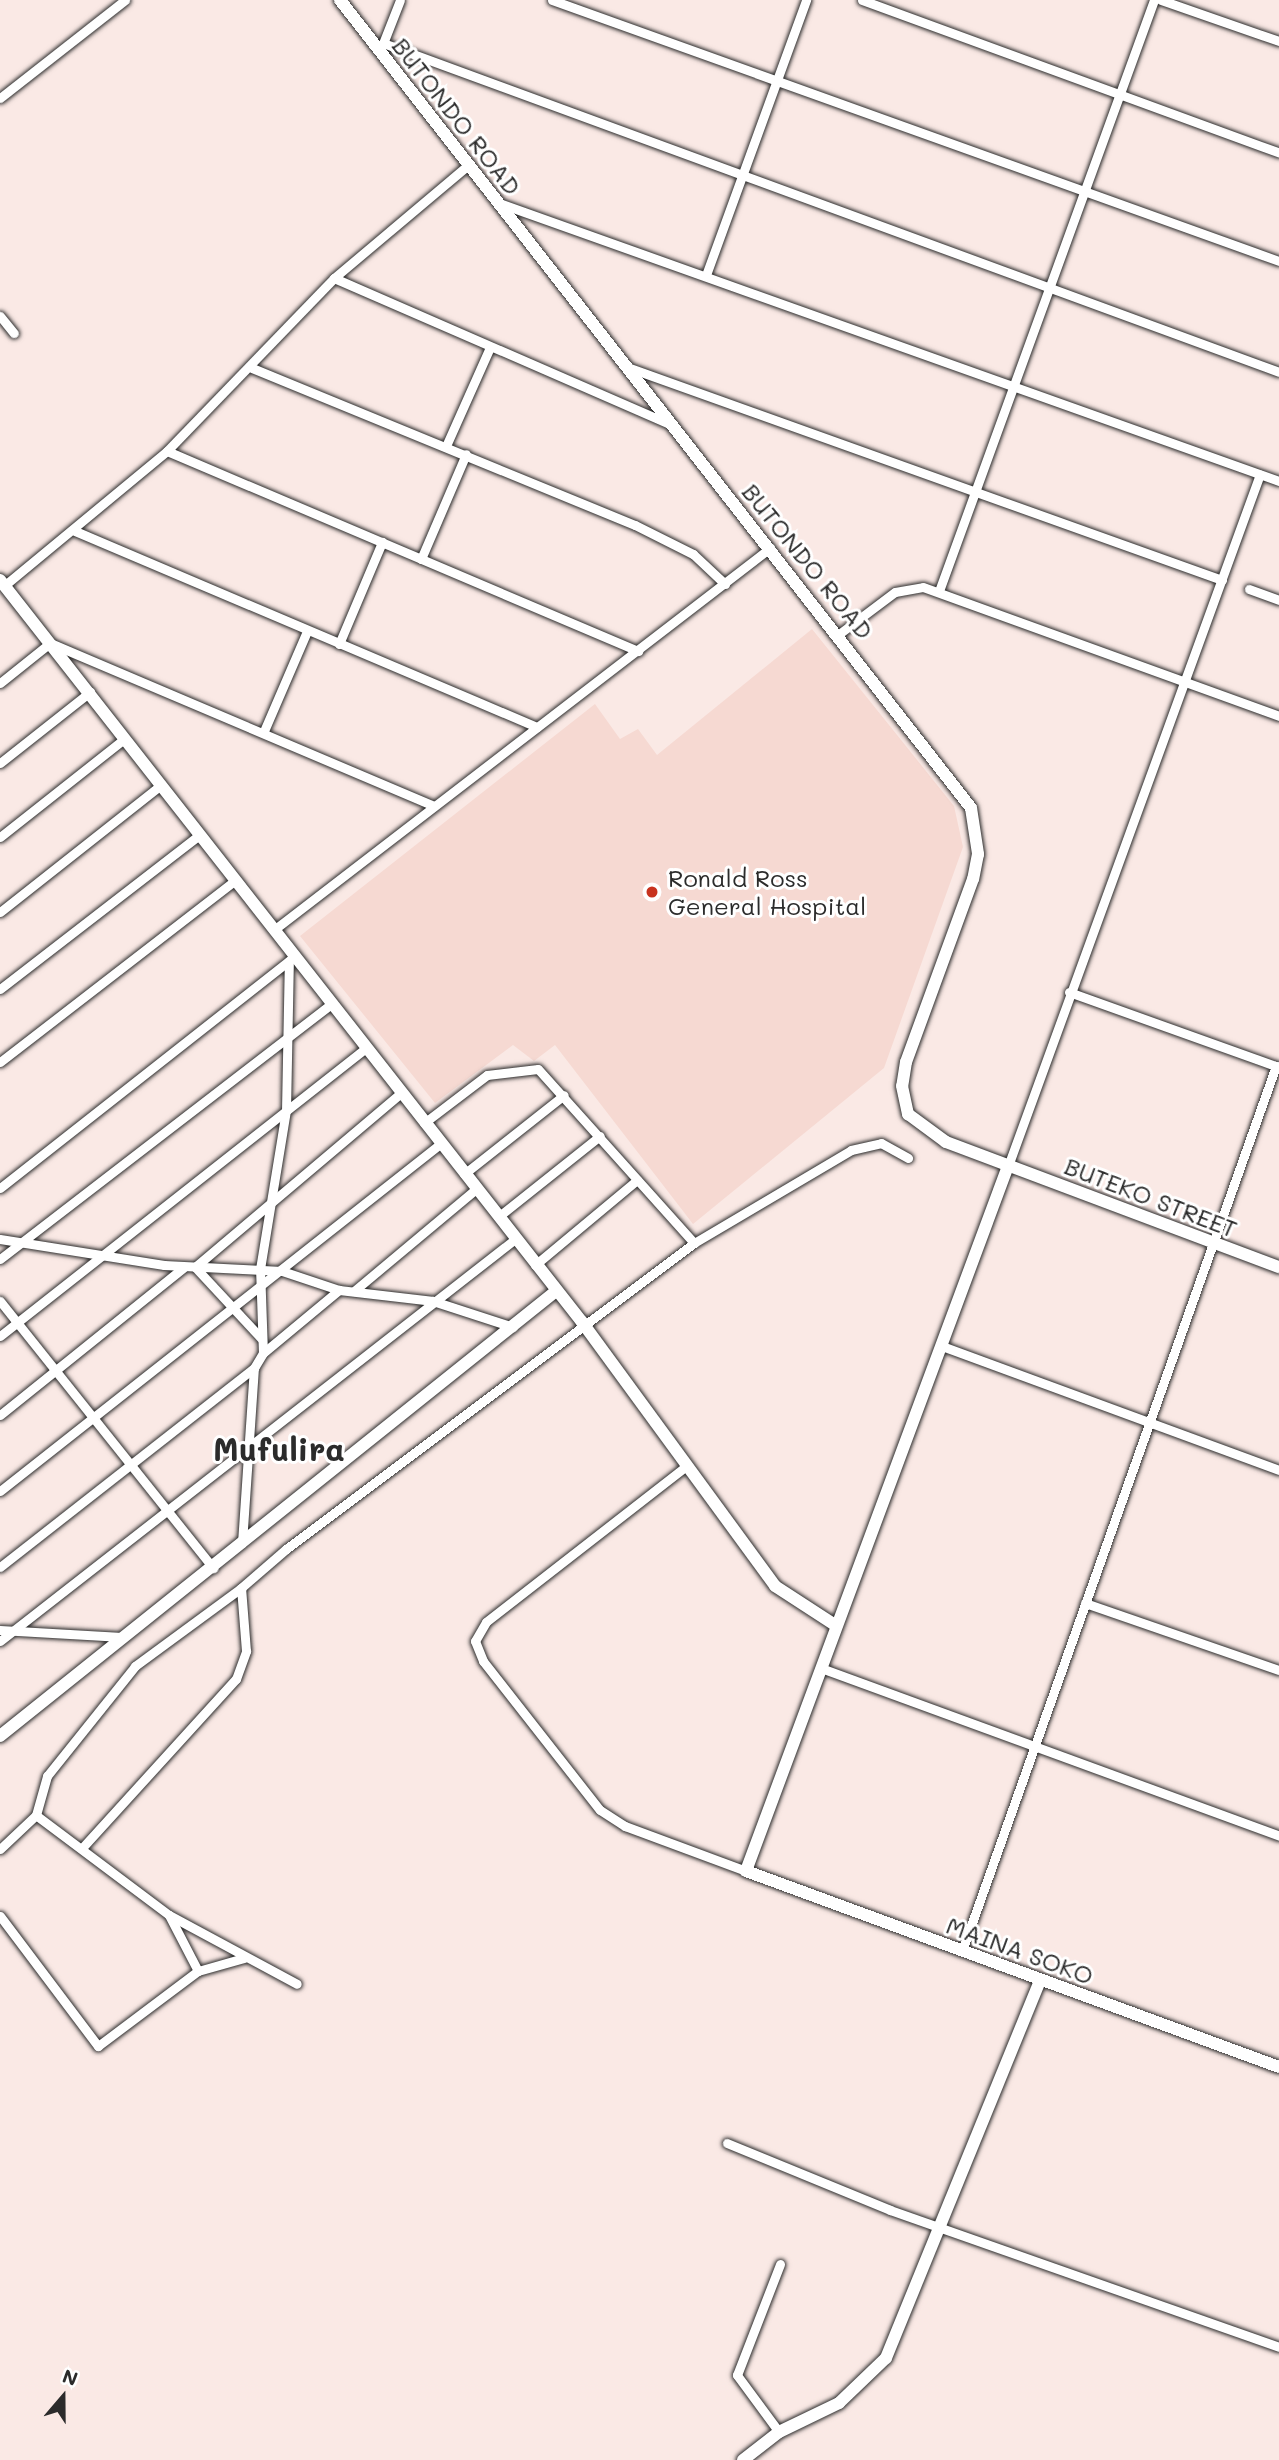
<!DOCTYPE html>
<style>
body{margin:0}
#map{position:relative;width:1279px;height:2460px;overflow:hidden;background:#fae9e5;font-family:Mali,sans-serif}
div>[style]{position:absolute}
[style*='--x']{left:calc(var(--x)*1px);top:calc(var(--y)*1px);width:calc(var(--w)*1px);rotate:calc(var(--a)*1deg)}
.built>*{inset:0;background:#f6d9d2}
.roads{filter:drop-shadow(0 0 2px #2b2b2b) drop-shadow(0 0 2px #2b2b2b)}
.minor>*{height:9px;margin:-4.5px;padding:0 4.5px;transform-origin:4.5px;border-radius:4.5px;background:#fff}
.tertiary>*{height:12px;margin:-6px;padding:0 6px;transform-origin:6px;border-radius:6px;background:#fff}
.dots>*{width:19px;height:19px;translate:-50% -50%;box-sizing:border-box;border:4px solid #fff;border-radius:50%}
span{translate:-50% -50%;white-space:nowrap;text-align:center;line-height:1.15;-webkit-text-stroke:6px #fff;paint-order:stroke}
.street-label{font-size:24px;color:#2b2b2b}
.poi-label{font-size:24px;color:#2b2b2b}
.left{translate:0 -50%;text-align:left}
.district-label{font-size:32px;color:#2b2b2b;font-weight:700}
.north{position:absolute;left:28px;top:2362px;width:70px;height:70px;-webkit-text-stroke:5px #fff;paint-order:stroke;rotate:20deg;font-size:19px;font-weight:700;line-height:28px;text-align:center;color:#2b2b2b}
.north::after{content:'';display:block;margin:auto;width:24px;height:32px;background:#2b2b2b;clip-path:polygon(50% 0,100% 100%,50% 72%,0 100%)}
</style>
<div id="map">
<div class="built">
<i style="clip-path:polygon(812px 629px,954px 806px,963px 847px,884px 1068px,693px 1224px,555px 1045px,534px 1061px,513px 1045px,435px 1103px,300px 936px,595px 704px,620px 739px,638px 729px,657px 755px)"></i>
</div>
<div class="roads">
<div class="minor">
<i style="--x:552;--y:0;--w:772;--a:19.75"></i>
<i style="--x:862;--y:0;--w:444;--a:20.1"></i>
<i style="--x:1161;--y:0;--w:125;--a:19.2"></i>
<i style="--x:383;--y:43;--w:954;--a:20.16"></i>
<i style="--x:382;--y:46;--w:49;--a:-68.6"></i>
<i style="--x:0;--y:98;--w:159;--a:-38.1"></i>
<i style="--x:499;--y:203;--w:828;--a:19.62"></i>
<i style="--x:706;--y:275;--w:293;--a:-70"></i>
<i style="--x:334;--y:278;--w:365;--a:23.5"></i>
<i style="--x:0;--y:316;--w:22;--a:51"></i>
<i style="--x:627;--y:367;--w:632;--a:19.7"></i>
<i style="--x:252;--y:368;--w:414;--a:22.3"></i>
<i style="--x:635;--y:525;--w:65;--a:26.6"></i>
<i style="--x:693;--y:554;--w:44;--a:43.2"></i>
<i style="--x:446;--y:446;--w:108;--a:-66"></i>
<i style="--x:167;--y:451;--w:512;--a:23.01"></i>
<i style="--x:75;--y:531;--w:502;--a:22.99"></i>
<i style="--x:421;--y:559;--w:114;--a:-66.8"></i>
<i style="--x:5;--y:585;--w:210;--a:-39.6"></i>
<i style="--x:167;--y:451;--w:240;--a:-46"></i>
<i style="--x:334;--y:278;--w:174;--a:-40.1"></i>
<i style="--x:1249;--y:589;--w:32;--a:20"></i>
<i style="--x:939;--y:591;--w:629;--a:-70.01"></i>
<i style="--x:839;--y:634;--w:70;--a:-36.9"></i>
<i style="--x:895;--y:592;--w:28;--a:-10"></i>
<i style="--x:923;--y:587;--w:379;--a:19.9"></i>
<i style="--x:339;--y:644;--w:111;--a:-67.1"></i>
<i style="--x:0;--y:683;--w:64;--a:-38.7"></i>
<i style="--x:50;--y:643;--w:417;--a:23"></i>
<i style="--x:264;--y:731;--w:109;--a:-66.7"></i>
<i style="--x:0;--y:763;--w:115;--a:-38.3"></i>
<i style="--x:0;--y:837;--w:158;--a:-38.3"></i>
<i style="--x:0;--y:912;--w:205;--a:-38.3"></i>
<i style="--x:275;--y:929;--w:625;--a:-37.59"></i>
<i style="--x:0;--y:989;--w:250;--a:-37.7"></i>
<i style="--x:1069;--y:992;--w:223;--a:19.7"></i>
<i style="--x:0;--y:1062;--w:296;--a:-37.7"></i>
<i style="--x:424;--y:1123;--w:79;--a:-37.3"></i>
<i style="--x:487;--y:1075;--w:51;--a:-6.7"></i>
<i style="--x:538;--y:1069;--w:234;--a:48.1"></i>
<i style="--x:1008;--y:1166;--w:736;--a:-69.99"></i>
<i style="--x:464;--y:1174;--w:127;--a:-38.3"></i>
<i style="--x:0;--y:1188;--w:370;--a:-38.2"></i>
<i style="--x:498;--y:1217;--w:130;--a:-38.5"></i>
<i style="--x:0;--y:1239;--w:166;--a:9"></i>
<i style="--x:164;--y:1265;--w:118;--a:2.9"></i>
<i style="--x:282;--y:1271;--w:60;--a:18.4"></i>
<i style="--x:339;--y:1290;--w:95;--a:6.7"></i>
<i style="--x:433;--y:1301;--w:84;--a:18"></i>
<i style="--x:0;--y:1259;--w:419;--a:-37.6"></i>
<i style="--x:535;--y:1265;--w:133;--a:-39.8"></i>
<i style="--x:195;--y:1267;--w:268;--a:-40.2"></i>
<i style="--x:195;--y:1267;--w:97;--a:47.1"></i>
<i style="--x:354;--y:1291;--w:158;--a:-39.9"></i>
<i style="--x:0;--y:1301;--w:342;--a:51.4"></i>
<i style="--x:0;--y:1336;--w:466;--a:-38.2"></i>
<i style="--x:942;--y:1346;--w:359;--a:20.2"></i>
<i style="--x:263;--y:1353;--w:99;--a:-39.7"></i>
<i style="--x:0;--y:1415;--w:236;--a:-38.8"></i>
<i style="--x:685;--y:1467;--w:252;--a:142.1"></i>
<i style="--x:486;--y:1622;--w:22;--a:120"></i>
<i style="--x:475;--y:1641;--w:22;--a:68"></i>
<i style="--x:483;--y:1661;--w:189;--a:51.9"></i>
<i style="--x:600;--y:1810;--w:30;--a:33"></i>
<i style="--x:625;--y:1826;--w:129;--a:20.4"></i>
<i style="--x:0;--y:1491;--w:560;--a:-38.26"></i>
<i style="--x:242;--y:1543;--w:175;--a:-86.1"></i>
<i style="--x:254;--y:1368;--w:17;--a:-59"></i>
<i style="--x:263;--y:1353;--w:84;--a:-92"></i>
<i style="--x:260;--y:1269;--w:160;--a:-80.7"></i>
<i style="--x:286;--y:1111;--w:150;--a:-88.9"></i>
<i style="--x:0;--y:1567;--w:323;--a:-38.1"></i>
<i style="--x:1085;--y:1603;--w:205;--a:19.1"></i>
<i style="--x:0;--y:1630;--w:122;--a:3.3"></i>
<i style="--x:0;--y:1641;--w:653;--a:-37.97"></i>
<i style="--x:821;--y:1668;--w:488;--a:20.1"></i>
<i style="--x:82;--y:1848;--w:229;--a:-47.7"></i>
<i style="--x:236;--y:1679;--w:30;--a:-70"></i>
<i style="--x:246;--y:1651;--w:63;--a:-94.5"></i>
<i style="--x:241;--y:1588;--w:60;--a:-40.9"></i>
<i style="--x:286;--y:1549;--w:510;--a:-36.87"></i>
<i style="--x:694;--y:1243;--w:182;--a:-30.6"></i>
<i style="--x:851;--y:1150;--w:31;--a:-13"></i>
<i style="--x:881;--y:1143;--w:31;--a:29"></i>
<i style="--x:0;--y:1849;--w:50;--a:-43.4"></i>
<i style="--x:169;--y:1915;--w:145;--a:28.3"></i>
<i style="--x:0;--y:1916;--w:163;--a:53"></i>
<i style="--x:98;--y:2046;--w:125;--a:-36.9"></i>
<i style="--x:198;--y:1971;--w:48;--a:-15.8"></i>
<i style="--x:962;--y:1951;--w:939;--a:-70.47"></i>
<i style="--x:198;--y:1971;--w:63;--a:-117.4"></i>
<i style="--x:169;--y:1915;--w:166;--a:-143.1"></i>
<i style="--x:36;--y:1815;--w:41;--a:-74.2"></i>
<i style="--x:47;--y:1776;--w:141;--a:-51.3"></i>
<i style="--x:135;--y:1666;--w:132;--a:-36.3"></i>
<i style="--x:727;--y:2143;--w:176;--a:22.3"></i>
<i style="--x:890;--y:2210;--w:412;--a:19.4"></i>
<i style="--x:779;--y:2432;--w:71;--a:-126.4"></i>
<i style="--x:737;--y:2375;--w:119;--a:-68.8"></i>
</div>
<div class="tertiary">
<i style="--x:340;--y:0;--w:1025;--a:52.01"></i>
<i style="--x:971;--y:808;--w:47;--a:81.3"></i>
<i style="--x:978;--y:854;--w:25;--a:101"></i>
<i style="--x:973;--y:879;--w:195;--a:110.1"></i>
<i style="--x:906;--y:1062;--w:24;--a:99"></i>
<i style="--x:902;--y:1086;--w:29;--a:78"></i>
<i style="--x:908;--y:1114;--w:47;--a:36.4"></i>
<i style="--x:946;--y:1142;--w:356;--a:20.6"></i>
<i style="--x:0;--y:580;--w:943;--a:51.89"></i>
<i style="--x:582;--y:1322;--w:327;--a:53.8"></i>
<i style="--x:775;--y:1586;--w:72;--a:33"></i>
<i style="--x:1008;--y:1166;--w:752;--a:110.39"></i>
<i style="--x:746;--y:1871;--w:568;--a:20.19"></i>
<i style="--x:0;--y:1736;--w:712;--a:-38.67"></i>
<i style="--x:743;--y:2460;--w:46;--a:-37.9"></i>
<i style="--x:779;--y:2432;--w:67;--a:-25.8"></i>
<i style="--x:839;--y:2403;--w:65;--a:-43.8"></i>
<i style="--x:886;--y:2358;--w:408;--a:-67.8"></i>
</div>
</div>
<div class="dots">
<i style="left:652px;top:892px;background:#c8321e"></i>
</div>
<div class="street-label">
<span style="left:457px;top:116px;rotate:52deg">BUTONDO ROAD</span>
<span style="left:808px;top:561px;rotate:51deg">BUTONDO ROAD</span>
<span style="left:1151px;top:1197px;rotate:21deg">BUTEKO STREET</span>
<span style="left:1020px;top:1950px;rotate:20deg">MAINA SOKO</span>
</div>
<div class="poi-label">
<span class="left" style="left:668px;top:892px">Ronald Ross<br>General Hospital</span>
</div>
<div class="district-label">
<span style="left:279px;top:1448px">Mufulira</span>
</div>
<div class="north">N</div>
</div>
